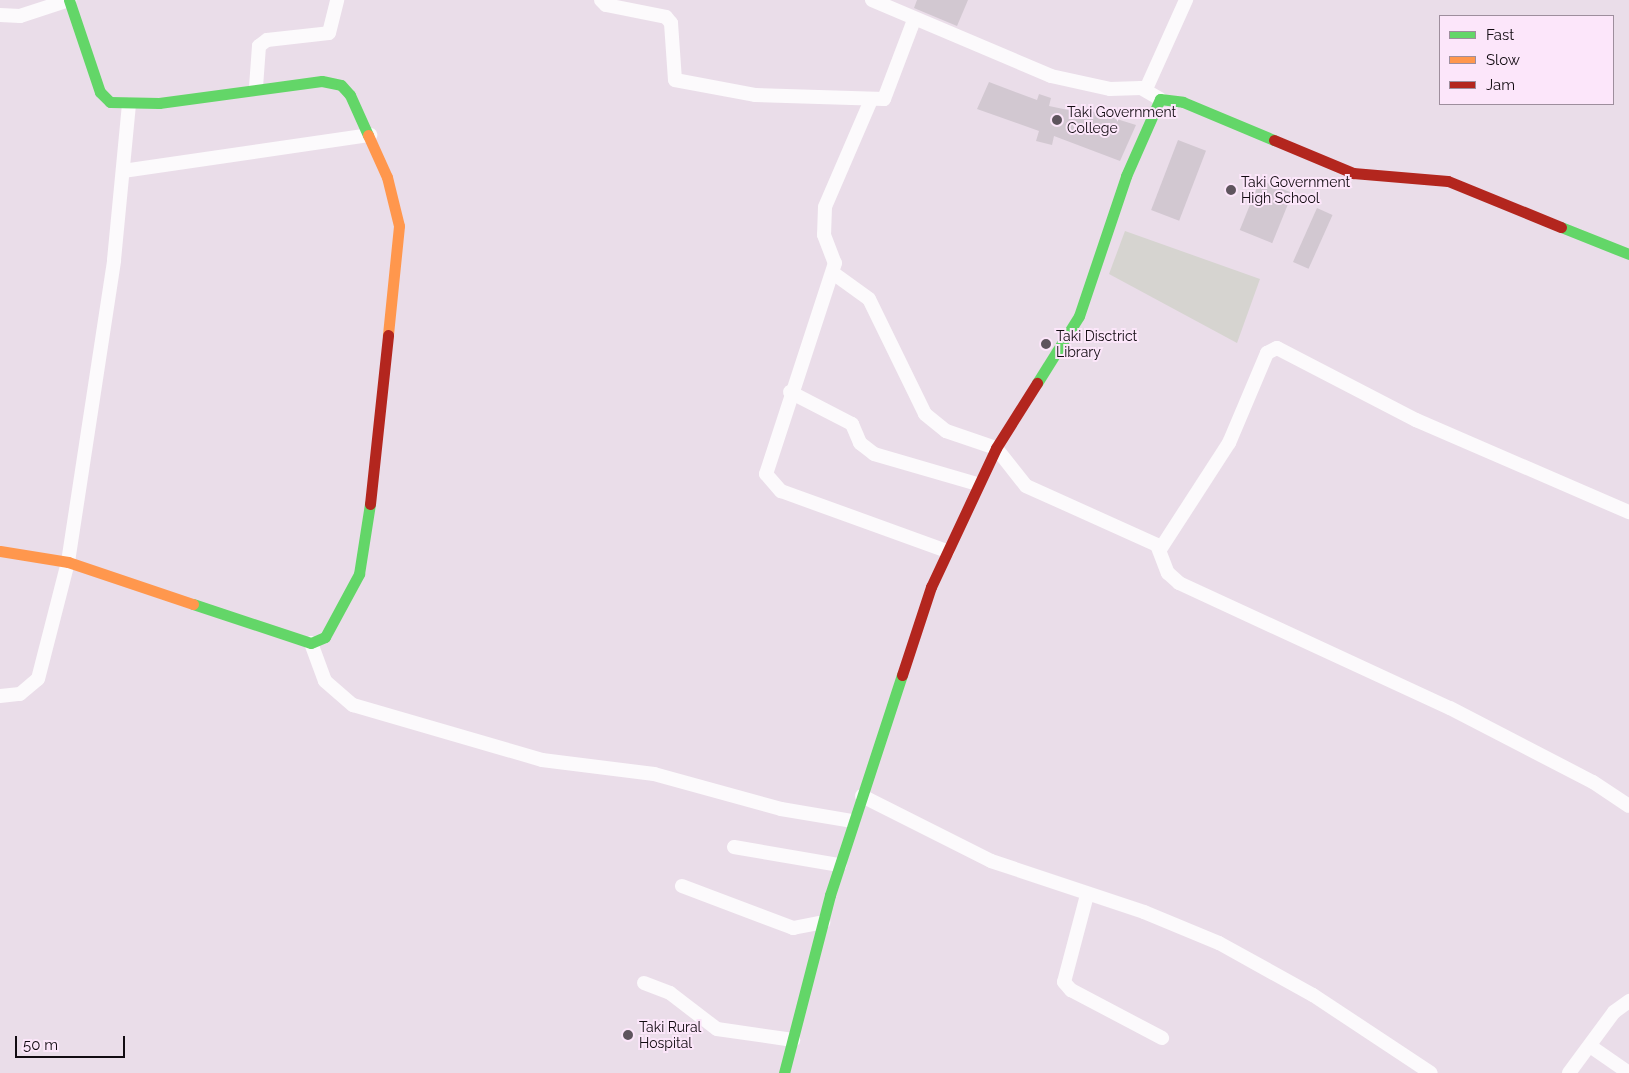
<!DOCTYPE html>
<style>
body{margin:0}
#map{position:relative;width:1629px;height:1073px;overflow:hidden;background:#eadde9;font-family:Raleway,sans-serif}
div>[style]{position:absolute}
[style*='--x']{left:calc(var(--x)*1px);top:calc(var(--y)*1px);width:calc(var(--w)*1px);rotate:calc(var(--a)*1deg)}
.green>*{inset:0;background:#d6d4d0}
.building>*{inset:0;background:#d2c8d1;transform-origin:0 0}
.street>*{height:14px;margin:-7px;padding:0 7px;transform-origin:7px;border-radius:7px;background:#fcfafc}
.fast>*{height:11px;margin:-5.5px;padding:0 5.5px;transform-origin:5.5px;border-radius:5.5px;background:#63d668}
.slow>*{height:11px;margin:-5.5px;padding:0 5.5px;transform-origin:5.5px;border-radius:5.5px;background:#ff974d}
.jam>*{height:11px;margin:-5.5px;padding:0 5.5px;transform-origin:5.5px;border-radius:5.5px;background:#b3261e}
.dots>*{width:14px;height:14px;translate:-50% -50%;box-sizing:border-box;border:2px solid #fce6fa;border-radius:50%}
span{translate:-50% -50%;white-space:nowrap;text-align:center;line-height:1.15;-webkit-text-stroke:4px #fce6fa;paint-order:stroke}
.poi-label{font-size:14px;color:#120b11}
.left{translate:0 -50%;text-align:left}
.legend{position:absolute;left:1439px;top:15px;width:175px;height:90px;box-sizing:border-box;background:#fce6fa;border:1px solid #9e8e9d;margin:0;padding:6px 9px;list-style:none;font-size:15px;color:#120b11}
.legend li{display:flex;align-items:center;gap:10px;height:25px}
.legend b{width:25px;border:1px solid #9e8e9d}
.scale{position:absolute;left:15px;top:1036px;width:110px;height:22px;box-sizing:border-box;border:2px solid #120b11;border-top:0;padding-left:6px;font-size:15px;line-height:18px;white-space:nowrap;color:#120b11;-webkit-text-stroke:4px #fce6fa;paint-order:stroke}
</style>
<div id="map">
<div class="green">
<i style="clip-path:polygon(1125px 231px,1260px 279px,1237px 343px,1109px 274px)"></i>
</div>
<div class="building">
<i style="clip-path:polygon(917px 0,968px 0,957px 26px,914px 8px)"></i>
<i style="clip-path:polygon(989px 82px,1037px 100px,1039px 94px,1051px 98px,1049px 106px,1073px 111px,1075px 106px,1136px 125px,1120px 161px,1054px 136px,1052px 145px,1036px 141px,1039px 131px,977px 109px)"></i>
<i style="left:1178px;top:140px;width:30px;height:75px;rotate:21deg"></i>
<i style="left:1260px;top:180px;width:35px;height:54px;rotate:22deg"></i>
<i style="left:1317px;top:208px;width:17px;height:59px;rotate:24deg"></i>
</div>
<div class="street">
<i style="--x:601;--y:0;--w:7;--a:45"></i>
<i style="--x:606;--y:5;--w:61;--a:11.3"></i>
<i style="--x:666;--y:17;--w:8;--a:50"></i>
<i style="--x:671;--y:23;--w:57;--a:86"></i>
<i style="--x:675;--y:80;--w:81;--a:10.6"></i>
<i style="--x:755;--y:95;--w:129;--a:1.8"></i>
<i style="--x:884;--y:99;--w:85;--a:-69.2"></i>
<i style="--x:872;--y:0;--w:194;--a:23"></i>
<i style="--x:1051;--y:76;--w:60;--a:12.4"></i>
<i style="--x:1110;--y:89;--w:31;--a:-2"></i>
<i style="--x:1141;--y:88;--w:22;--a:30"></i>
<i style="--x:0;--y:15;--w:20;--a:3"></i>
<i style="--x:20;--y:16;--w:52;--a:-18.1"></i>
<i style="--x:256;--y:87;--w:41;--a:-85.8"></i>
<i style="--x:259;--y:46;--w:10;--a:-37"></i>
<i style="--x:267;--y:40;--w:62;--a:-6.4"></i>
<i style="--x:329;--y:33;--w:34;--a:-76"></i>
<i style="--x:1146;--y:89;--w:98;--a:-65.8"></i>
<i style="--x:871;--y:100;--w:116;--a:113.3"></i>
<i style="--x:825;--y:207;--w:28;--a:92"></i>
<i style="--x:824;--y:235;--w:30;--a:69"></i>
<i style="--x:835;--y:263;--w:222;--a:108.1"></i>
<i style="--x:766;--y:474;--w:23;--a:49"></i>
<i style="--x:781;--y:491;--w:177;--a:19.9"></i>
<i style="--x:123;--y:171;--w:250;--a:-8.3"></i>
<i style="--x:833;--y:273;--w:44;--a:35.8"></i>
<i style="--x:869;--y:299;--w:128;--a:64"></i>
<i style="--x:925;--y:414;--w:27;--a:39"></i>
<i style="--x:946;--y:431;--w:53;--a:18.8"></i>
<i style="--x:996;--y:448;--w:48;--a:51.7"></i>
<i style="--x:1026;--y:486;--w:144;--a:24.2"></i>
<i style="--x:1157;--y:545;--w:30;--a:69"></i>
<i style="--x:1168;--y:573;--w:15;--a:42"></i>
<i style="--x:1179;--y:583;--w:298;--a:24.8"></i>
<i style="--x:1450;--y:708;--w:161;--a:27.4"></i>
<i style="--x:1593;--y:782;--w:43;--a:33.7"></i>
<i style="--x:790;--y:392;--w:70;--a:27.3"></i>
<i style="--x:852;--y:424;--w:21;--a:67"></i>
<i style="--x:860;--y:443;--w:18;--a:38"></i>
<i style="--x:874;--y:454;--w:107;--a:16.2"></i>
<i style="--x:1161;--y:548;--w:125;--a:-57.1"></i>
<i style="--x:1229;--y:443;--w:98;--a:-67.1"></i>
<i style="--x:1267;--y:353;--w:11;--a:-27"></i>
<i style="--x:1277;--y:348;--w:157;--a:27.4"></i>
<i style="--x:1416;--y:420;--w:232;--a:23.4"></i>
<i style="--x:311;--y:643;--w:40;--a:69.8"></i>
<i style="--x:325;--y:681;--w:37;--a:41"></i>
<i style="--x:353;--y:705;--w:197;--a:16.2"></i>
<i style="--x:542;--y:760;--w:113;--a:7.1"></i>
<i style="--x:654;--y:774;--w:132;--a:15.4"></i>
<i style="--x:781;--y:809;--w:73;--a:9.5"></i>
<i style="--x:0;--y:696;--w:20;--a:-6"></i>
<i style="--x:20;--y:694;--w:23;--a:-40"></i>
<i style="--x:38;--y:679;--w:121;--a:-75.6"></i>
<i style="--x:68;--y:562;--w:305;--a:-81.3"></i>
<i style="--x:114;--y:260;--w:156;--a:-84.5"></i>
<i style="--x:862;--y:796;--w:144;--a:26.7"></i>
<i style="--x:991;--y:861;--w:161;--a:18.4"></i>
<i style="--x:1144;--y:912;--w:81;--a:22.5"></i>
<i style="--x:1219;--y:943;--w:107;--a:29"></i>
<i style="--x:1313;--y:995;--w:141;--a:33.5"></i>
<i style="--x:734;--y:847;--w:107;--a:9.7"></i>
<i style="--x:682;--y:886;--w:119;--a:20.7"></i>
<i style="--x:793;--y:928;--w:31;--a:-11"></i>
<i style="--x:1087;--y:895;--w:90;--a:104.8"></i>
<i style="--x:1064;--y:982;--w:11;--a:49"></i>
<i style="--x:1071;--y:990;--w:103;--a:27.8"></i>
<i style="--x:644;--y:983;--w:28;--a:21"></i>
<i style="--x:670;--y:993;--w:59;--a:37.5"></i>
<i style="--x:717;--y:1029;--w:77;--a:8.2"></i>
<i style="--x:1590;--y:1046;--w:47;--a:34.7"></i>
<i style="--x:1569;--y:1073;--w:76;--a:-53.6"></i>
<i style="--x:1614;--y:1012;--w:19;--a:-36"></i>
</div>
<div class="fast">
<i style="--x:69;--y:0;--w:97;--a:71.4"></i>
<i style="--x:100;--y:92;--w:14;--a:45"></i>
<i style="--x:110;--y:102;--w:49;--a:1.2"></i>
<i style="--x:159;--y:103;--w:164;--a:-7.7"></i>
<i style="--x:322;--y:81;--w:19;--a:12"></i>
<i style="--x:341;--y:85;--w:13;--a:48"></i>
<i style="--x:350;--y:95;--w:44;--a:65.8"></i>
<i style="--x:1561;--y:227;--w:73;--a:21.7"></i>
<i style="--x:1037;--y:383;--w:79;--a:-57.9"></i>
<i style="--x:1079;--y:316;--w:148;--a:-71.4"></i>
<i style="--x:1126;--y:176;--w:84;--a:-66.2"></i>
<i style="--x:1160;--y:99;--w:23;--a:7"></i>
<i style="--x:1183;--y:102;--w:99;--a:22.7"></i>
<i style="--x:193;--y:604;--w:124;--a:18.3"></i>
<i style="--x:311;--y:643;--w:15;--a:-23"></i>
<i style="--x:325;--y:637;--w:72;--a:-61.6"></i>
<i style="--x:359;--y:574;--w:71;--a:-81.1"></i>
<i style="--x:784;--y:1073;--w:184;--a:-75.5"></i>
<i style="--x:830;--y:895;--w:231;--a:-71.9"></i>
</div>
<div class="slow">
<i style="--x:368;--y:135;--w:46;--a:65.7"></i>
<i style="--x:387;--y:177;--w:50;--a:76.2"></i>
<i style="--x:399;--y:226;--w:110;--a:95.8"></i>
<i style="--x:0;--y:551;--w:69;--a:9.2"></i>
<i style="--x:68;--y:562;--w:132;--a:18.6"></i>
</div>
<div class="jam">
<i style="--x:1274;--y:140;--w:86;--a:22.7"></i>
<i style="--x:1353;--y:173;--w:95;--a:4.8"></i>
<i style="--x:1448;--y:181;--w:122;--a:22.2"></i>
<i style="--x:370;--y:504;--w:170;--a:-83.9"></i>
<i style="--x:902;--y:675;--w:93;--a:-71.8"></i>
<i style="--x:931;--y:587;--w:153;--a:-64.9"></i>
<i style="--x:996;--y:448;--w:77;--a:-57.8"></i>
</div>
<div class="dots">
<i style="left:1057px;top:120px;background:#5e545d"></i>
<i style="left:1231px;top:190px;background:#5e545d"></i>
<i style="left:1046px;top:344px;background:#5e545d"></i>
<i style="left:628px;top:1035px;background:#5e545d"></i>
</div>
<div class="poi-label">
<span class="left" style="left:1067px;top:120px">Taki Government<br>College</span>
<span class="left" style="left:1241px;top:190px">Taki Government<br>High School</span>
<span class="left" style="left:1056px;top:344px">Taki Disctrict<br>Library</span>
<span class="left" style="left:639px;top:1035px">Taki Rural<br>Hospital</span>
</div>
<ul class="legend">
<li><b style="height:6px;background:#63d668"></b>Fast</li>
<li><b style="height:6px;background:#ff974d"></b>Slow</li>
<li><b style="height:6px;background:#b3261e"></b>Jam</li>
</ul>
<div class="scale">50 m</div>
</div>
